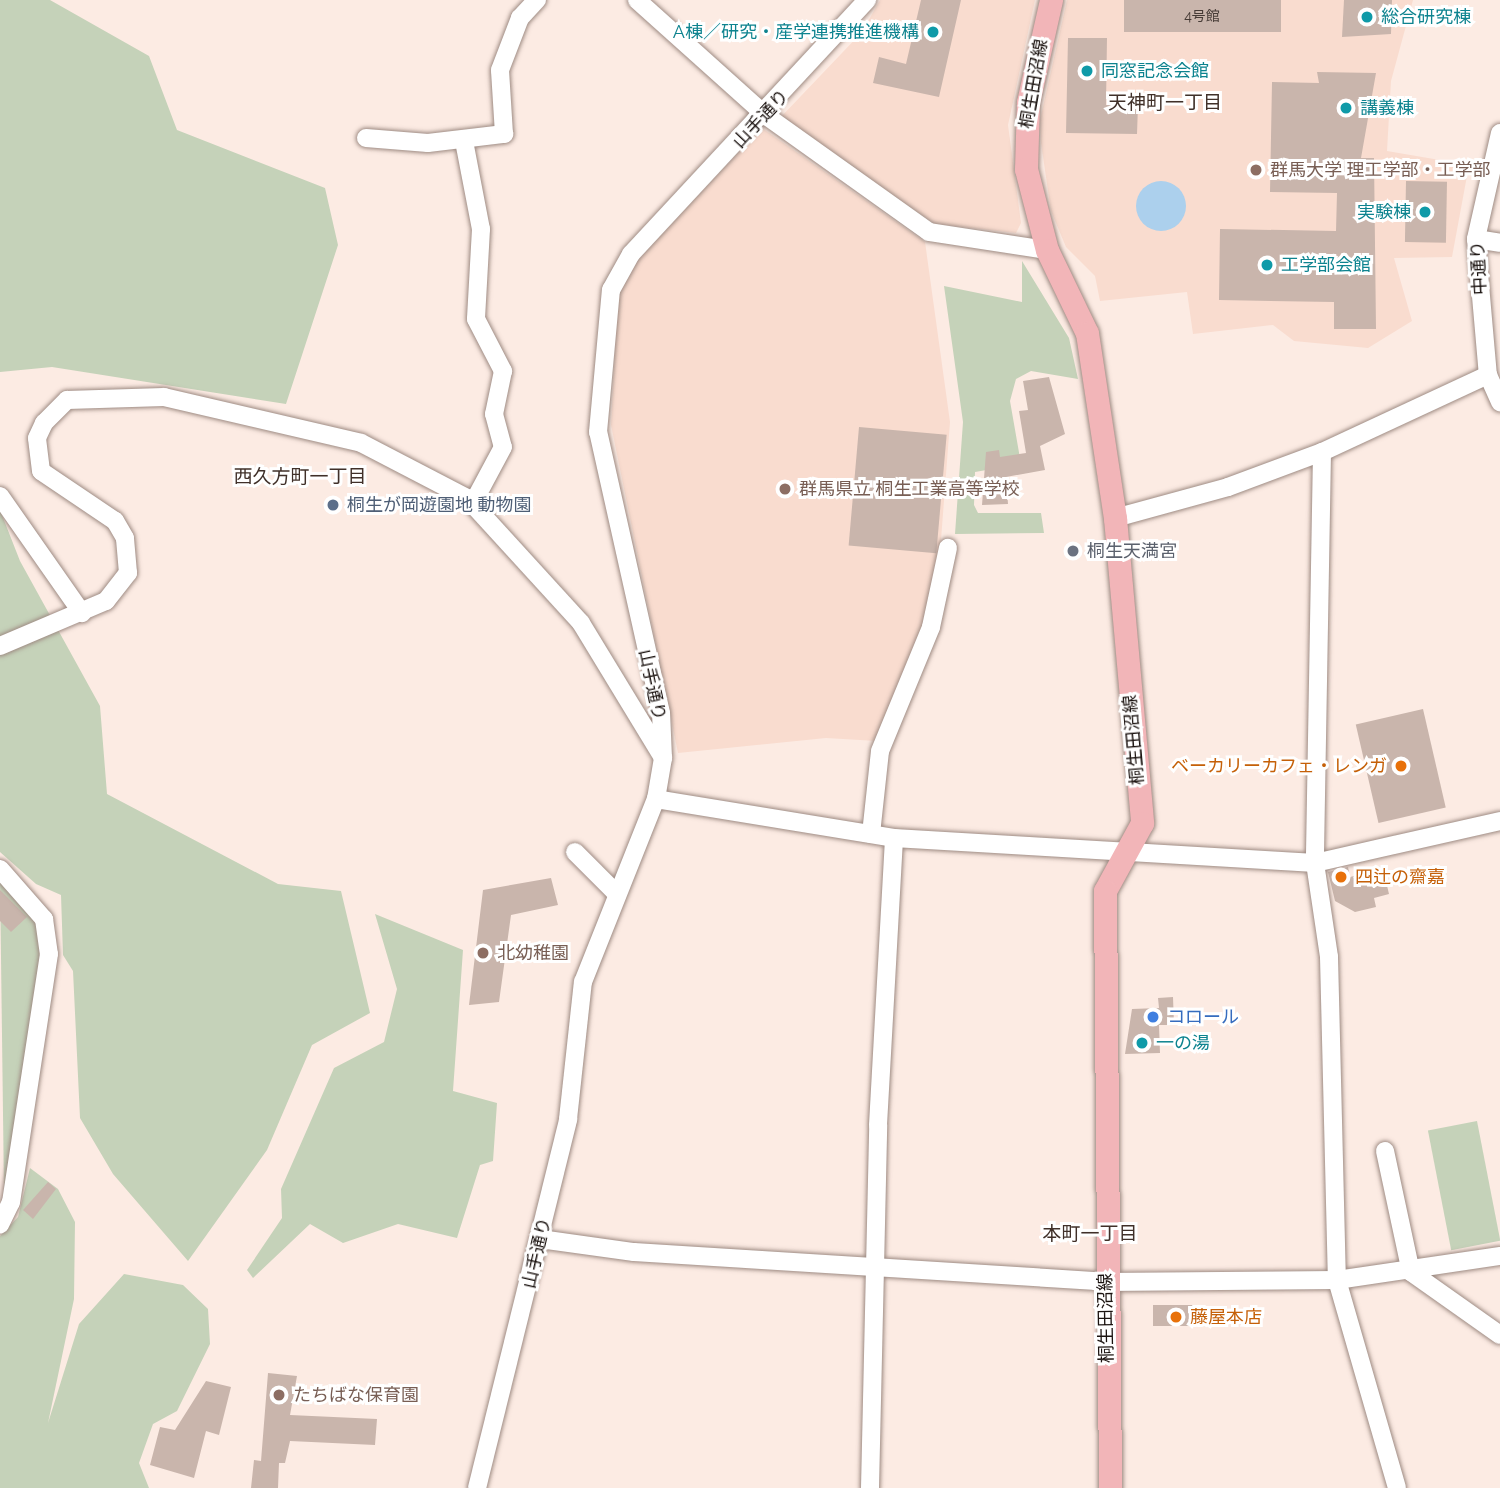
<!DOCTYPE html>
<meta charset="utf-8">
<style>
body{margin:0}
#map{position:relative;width:1500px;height:1488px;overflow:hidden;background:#fcebe3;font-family:Raleway,"Noto Sans JP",sans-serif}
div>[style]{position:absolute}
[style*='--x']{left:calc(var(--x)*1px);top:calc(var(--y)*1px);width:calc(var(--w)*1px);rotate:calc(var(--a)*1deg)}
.built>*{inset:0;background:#f9dccf}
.green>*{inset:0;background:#c5d2b9;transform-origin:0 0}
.water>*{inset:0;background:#acd0ed}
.round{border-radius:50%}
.building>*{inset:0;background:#c9b5ac;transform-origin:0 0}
.roads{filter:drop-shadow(0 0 2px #9e8b83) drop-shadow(0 0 2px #9e8b83)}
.minor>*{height:18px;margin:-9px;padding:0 9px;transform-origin:9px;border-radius:9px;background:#fff}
.major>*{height:23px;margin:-11.5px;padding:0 11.5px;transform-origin:11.5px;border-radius:11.5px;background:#f2b5b8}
.dots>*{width:19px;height:19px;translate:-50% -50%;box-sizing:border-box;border:4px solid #fff;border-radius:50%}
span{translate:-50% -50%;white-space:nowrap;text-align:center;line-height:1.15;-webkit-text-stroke:6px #fff;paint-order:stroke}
.number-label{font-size:14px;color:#463b36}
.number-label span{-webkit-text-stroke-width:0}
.culture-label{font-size:18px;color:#0d838f}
.left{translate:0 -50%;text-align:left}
.right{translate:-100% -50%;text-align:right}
.street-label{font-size:18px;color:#1a120f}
.education-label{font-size:18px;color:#785e54}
.service-label{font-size:18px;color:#4e5e75}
.worship-label{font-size:18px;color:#5b616d}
.food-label{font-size:18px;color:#c56008}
.shop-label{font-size:18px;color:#366cbe}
.neighbourhood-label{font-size:19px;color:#403029}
</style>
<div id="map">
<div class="built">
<i style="clip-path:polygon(880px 0,1035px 0,1008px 125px,1021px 223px,1016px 233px,935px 224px,779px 119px,862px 32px)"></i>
<i style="clip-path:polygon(1067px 0,1413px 0,1391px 81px,1387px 151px,1469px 165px,1452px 257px,1394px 258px,1412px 321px,1368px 348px,1294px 341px,1273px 325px,1193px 334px,1187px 292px,1100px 301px,1095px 276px,1066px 247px,1051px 211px,1041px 143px,1040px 120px)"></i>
<i style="clip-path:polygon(762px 128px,925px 242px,950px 422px,940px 553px,924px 626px,877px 741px,826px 738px,678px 753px,611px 425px,618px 293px,637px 260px)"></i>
</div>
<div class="green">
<i style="clip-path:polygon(0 0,50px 0,149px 56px,177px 130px,325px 188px,338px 245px,286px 404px,52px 367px,0 372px)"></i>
<i style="clip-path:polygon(1022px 261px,1069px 338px,1078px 379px,1031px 371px,1016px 379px,1010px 401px,1021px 464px,975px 472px,974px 505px,978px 513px,1041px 513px,1044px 533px,955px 534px,963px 422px,944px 286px,1022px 302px)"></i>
<i style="clip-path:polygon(0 510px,20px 561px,100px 706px,107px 794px,278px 884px,341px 891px,370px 1013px,312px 1045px,267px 1150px,188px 1261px,113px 1174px,80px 1118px,73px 971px,63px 955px,61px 895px,36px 884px,0 852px)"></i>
<i style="clip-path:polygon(0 879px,39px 921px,44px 959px,4px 1191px)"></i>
<i style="clip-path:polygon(375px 914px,463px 950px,453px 1091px,497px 1103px,493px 1161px,480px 1165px,457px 1238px,398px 1224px,343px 1243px,310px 1224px,253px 1278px,247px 1270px,282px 1218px,281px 1189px,334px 1068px,384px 1042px,397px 989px)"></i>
<i style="left:1477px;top:1121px;width:122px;height:50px;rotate:79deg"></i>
<i style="clip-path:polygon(30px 1168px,58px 1189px,75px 1222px,74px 1299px,48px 1423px,79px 1324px,124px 1274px,183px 1285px,208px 1309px,210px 1344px,177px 1411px,153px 1424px,139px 1463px,149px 1488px,0 1488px,0 1236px,18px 1217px)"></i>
</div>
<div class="water">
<i class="round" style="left:1136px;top:181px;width:50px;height:50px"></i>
</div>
<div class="building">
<i style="clip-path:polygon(921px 0,961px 0,939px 97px,873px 83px,879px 57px,906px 64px)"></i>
<i style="left:1124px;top:0;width:157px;height:32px"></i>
<i style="clip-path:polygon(1344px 0,1392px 0,1391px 34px,1342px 37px)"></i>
<i style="clip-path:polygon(1068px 38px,1107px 38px,1106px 105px,1138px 105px,1137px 134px,1066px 133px)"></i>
<i style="clip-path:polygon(1317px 72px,1376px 73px,1361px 158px,1374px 158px,1376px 329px,1334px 329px,1334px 302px,1219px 300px,1220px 229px,1336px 231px,1337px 193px,1270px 192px,1272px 82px,1319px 83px)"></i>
<i style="left:1406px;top:181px;width:41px;height:61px;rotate:1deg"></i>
<i style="clip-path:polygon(1049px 377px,1065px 434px,1040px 446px,1045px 470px,1006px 477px,1008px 504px,982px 505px,986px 452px,999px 450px,1000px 457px,1026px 453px,1019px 411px,1028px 410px,1023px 381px)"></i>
<i style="left:859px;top:427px;width:88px;height:119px;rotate:5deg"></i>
<i style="left:1423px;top:709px;width:101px;height:69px;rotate:77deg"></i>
<i style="clip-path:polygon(1348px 867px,1350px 877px,1383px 869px,1389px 894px,1374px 898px,1376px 907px,1355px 912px,1335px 901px,1328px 872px)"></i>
<i style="clip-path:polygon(551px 878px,558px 905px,511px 915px,499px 1002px,469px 1005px,483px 890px)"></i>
<i style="clip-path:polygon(0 890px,27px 917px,11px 932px,0 921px)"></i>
<i style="clip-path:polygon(1173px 997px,1174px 1025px,1159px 1025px,1160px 1053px,1125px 1054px,1132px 1009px,1159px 1008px,1158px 998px)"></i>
<i style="clip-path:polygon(48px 1182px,56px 1189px,33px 1219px,23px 1210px)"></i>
<i style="left:1198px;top:1305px;width:21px;height:45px;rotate:90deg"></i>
<i style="clip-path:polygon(268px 1373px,297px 1376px,290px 1415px,377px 1419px,375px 1445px,290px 1441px,285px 1463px,279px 1463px,278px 1488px,251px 1488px,254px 1460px,261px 1461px)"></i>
<i style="clip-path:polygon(206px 1381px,231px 1387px,219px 1435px,206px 1431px,194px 1478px,150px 1465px,160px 1427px,175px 1430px)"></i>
</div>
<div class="roads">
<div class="minor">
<i style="--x:637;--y:0;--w:172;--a:41.9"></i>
<i style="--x:765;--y:115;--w:201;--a:35.5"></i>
<i style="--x:929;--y:232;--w:119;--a:8.7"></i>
<i style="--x:1500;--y:133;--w:109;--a:102.8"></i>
<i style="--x:1476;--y:239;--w:137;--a:85"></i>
<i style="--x:1488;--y:375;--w:30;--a:66"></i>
<i style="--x:366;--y:138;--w:62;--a:4.6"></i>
<i style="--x:428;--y:143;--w:77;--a:-6.8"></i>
<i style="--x:504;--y:134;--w:64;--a:-93.6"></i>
<i style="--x:500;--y:70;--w:56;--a:-69"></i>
<i style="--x:520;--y:18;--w:25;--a:-47"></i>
<i style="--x:464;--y:141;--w:90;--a:79.1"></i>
<i style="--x:481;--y:229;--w:90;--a:93.2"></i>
<i style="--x:476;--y:319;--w:59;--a:62.6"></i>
<i style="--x:503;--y:371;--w:44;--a:101.8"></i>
<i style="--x:494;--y:414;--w:34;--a:75"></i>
<i style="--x:503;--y:447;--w:64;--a:118.2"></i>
<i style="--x:1476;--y:239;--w:24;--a:9"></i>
<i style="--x:1322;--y:452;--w:411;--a:91"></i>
<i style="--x:1315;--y:863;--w:95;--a:81.5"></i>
<i style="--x:1329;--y:957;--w:323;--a:88.6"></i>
<i style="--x:1337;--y:1280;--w:216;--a:73.9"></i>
<i style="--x:0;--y:496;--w:143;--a:55"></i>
<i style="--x:1115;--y:518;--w:117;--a:-15.3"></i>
<i style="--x:1228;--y:487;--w:100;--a:-20.4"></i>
<i style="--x:1322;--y:452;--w:183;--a:-24.9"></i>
<i style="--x:0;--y:646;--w:115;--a:-23"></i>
<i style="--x:106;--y:601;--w:36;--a:-52"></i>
<i style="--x:128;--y:573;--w:35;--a:-95"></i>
<i style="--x:125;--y:538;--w:20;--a:-120"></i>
<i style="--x:115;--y:521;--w:89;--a:-146"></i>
<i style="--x:41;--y:471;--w:33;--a:-97"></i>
<i style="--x:37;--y:438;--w:17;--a:-65"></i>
<i style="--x:44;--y:423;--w:33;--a:-45"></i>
<i style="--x:67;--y:400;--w:97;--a:-1.8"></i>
<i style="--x:164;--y:397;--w:202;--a:13.1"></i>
<i style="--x:361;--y:443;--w:119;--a:27.4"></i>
<i style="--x:467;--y:498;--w:169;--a:47.6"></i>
<i style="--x:581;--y:623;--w:158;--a:58.7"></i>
<i style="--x:656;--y:799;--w:241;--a:9.3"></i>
<i style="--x:894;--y:838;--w:422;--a:3.4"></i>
<i style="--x:1315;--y:863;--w:190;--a:-12.8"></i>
<i style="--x:871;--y:834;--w:83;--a:-83.8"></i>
<i style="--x:880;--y:751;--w:134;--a:-67.6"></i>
<i style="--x:931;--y:627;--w:81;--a:-77.9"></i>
<i style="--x:575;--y:852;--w:59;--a:45"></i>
<i style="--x:0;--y:869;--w:67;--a:48.7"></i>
<i style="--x:44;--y:919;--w:35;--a:82"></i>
<i style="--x:49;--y:954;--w:251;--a:98.7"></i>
<i style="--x:11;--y:1202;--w:25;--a:116"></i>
<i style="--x:1385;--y:1151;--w:124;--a:77.9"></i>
<i style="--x:1411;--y:1272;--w:109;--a:35.3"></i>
<i style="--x:540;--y:1239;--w:95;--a:7.9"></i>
<i style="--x:634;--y:1252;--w:472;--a:3.6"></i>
<i style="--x:1105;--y:1282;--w:232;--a:-0.5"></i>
<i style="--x:1337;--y:1280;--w:165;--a:-8.4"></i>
<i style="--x:477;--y:1488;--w:380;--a:-76.1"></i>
<i style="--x:568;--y:1119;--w:138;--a:-83.8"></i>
<i style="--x:583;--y:982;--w:197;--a:-68.3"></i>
<i style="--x:656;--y:799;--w:42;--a:-80.3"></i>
<i style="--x:663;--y:758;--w:45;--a:-92.5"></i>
<i style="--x:661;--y:713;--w:288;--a:-102.6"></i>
<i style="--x:598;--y:432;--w:143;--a:-84.8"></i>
<i style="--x:611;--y:290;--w:41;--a:-60.9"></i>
<i style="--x:631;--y:254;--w:347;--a:-47.1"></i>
<i style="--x:870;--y:1488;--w:363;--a:-88.7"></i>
<i style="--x:878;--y:1125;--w:287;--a:-86.8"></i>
</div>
<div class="major">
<i style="--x:1051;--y:0;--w:105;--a:102.7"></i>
<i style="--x:1028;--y:102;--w:67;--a:91.7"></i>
<i style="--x:1026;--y:169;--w:84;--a:75.5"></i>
<i style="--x:1047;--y:250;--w:92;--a:64.3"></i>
<i style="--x:1087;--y:333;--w:187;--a:81.4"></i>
<i style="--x:1115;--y:518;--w:306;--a:84.9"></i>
<i style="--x:1142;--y:823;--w:77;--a:118.6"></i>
<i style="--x:1105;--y:891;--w:597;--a:89.52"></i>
</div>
</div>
<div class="dots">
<i style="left:1367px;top:17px;background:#0f9aa8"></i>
<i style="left:933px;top:32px;background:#0f9aa8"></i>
<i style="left:1087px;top:71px;background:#0f9aa8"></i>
<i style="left:1346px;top:108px;background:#0f9aa8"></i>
<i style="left:1256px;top:170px;background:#8d6e63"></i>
<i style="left:1425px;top:212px;background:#0f9aa8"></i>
<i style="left:1267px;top:265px;background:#0f9aa8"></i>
<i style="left:785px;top:489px;background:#8d6e63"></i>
<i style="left:333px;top:505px;background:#5c6f8a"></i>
<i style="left:1073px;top:551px;background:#6b7280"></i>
<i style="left:1401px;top:766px;background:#e8710a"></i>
<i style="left:1341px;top:877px;background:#e8710a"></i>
<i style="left:483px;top:953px;background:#8d6e63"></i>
<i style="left:1153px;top:1017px;background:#3f7fe0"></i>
<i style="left:1142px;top:1043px;background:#0f9aa8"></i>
<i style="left:1176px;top:1317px;background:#e8710a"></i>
<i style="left:279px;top:1395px;background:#8d6e63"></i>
</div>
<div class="number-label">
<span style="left:1202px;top:16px">4号館</span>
</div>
<div class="culture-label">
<span class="left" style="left:1381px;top:17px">総合研究棟</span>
<span class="right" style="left:919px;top:32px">A棟／研究・産学連携推進機構</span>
<span class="left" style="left:1101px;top:71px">同窓記念会館</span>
<span class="left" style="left:1360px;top:108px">講義棟</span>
<span class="right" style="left:1411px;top:212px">実験棟</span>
<span class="left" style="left:1281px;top:265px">工学部会館</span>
<span class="left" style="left:1156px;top:1043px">一の湯</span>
</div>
<div class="street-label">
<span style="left:1034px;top:84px;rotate:-80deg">桐生田沼線</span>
<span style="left:761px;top:119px;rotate:-47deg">山手通り</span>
<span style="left:1479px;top:268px;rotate:-93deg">中通り</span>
<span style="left:652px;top:685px;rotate:78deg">山手通り</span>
<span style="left:1134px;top:740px;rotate:-95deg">桐生田沼線</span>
<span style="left:537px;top:1253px;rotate:-77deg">山手通り</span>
<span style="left:1106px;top:1318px;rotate:-91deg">桐生田沼線</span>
</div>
<div class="education-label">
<span class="left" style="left:1270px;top:170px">群馬大学 理工学部・工学部</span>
<span class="left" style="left:799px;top:489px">群馬県立 桐生工業高等学校</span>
<span class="left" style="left:497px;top:953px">北幼稚園</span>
<span class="left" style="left:293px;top:1395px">たちばな保育園</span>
</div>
<div class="service-label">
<span class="left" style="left:347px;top:505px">桐生が岡遊園地 動物園</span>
</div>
<div class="worship-label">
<span class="left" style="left:1087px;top:551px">桐生天満宮</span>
</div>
<div class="food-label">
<span class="right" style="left:1387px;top:766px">ベーカリーカフェ・レンガ</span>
<span class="left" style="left:1355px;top:877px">四辻の齋嘉</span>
<span class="left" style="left:1190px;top:1317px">藤屋本店</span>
</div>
<div class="shop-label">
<span class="left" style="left:1167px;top:1017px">コロール</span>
</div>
<div class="neighbourhood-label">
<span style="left:1165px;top:103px">天神町一丁目</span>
<span style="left:300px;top:477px">西久方町一丁目</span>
<span style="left:1090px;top:1234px">本町一丁目</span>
</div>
</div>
